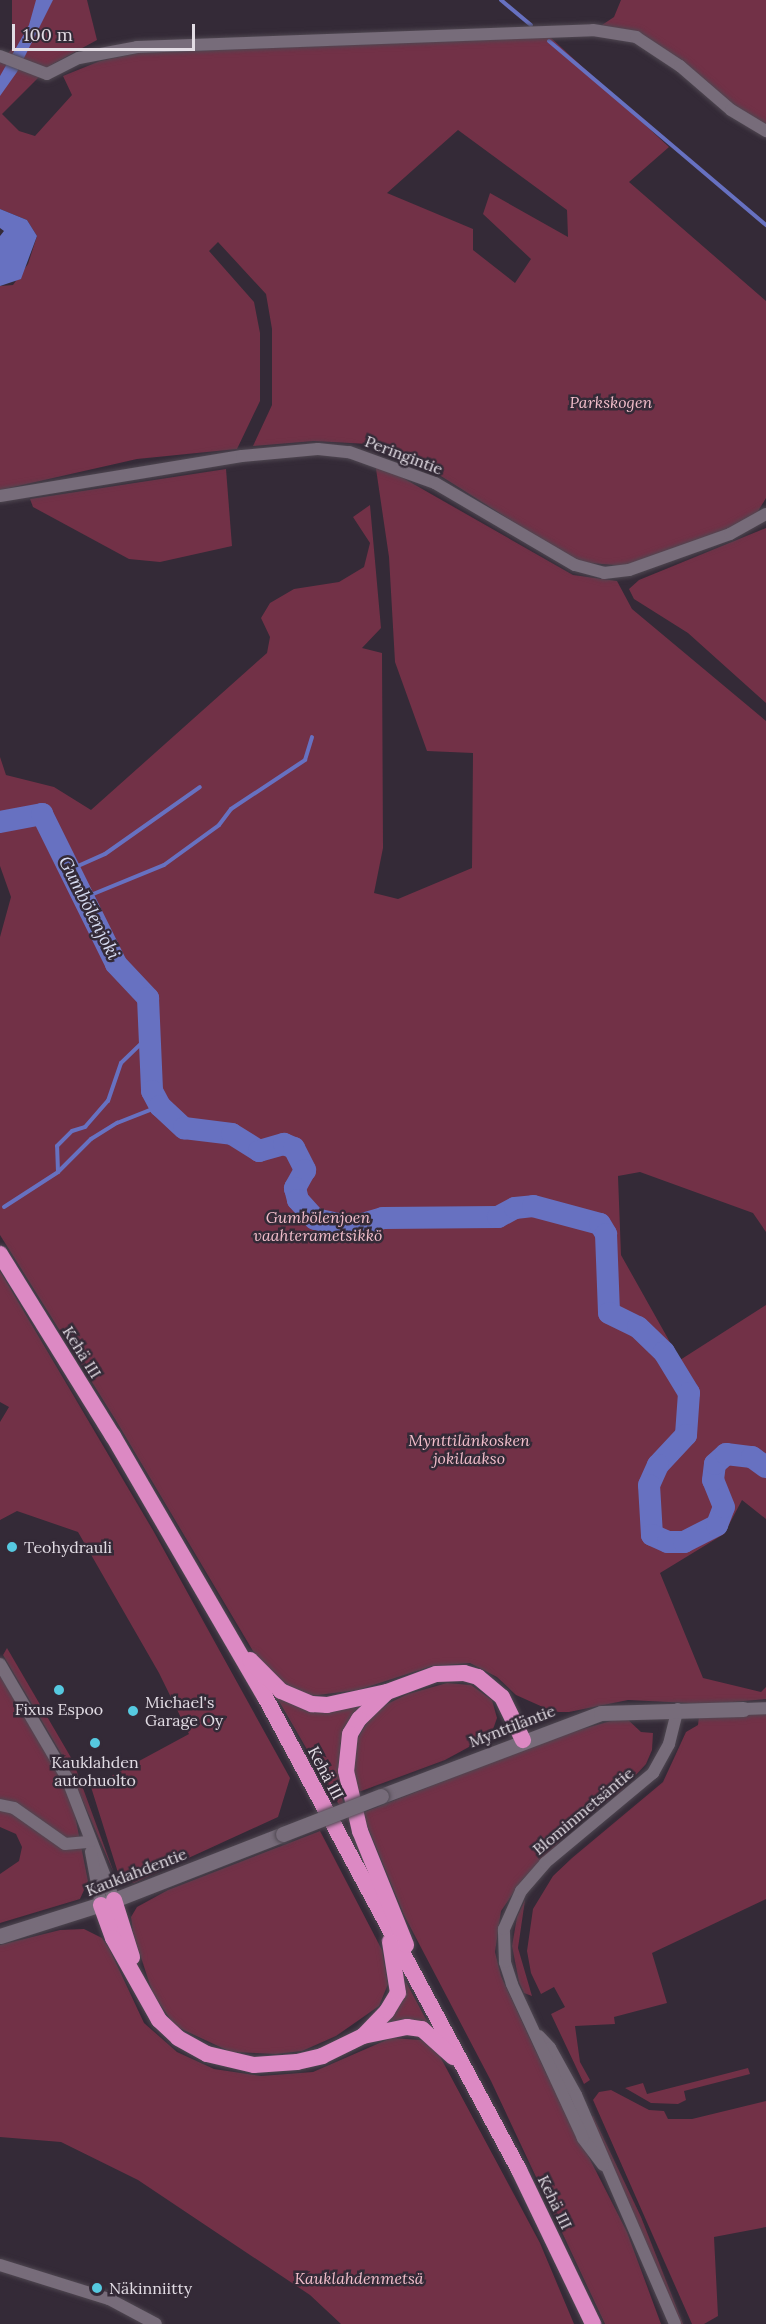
<!DOCTYPE html>
<meta charset="utf-8">
<style>
body{margin:0}
#map{position:relative;width:766px;height:2324px;overflow:hidden;background:#342a37;font-family:Lora,serif}
div>[style]{position:absolute}
[style*='--x']{left:calc(var(--x)*1px);top:calc(var(--y)*1px);width:calc(var(--w)*1px);rotate:calc(var(--a)*1deg)}
.green>*{inset:0;background:#723147}
.water>*{inset:0;background:#6771c1}
.stream>*{height:4px;margin:-2px;padding:0 2px;transform-origin:2px;border-radius:2px;background:#6771c1}
.river>*{height:22px;margin:-11px;padding:0 11px;transform-origin:11px;border-radius:11px;background:#6771c1}
.roads{filter:drop-shadow(0 0 2px #4f4751) drop-shadow(0 0 2px #4f4751)}
.minor>*{height:12px;margin:-6px;padding:0 6px;transform-origin:6px;border-radius:6px;background:#776c7a}
.tertiary>*{height:15px;margin:-7.5px;padding:0 7.5px;transform-origin:7.5px;border-radius:7.5px;background:#776c7a}
.trunk>*{height:16px;margin:-8px;padding:0 8px;transform-origin:8px;border-radius:8px;background:#dc89c3}
.bridges{filter:drop-shadow(0 0 2px #4f4751) drop-shadow(0 0 2px #4f4751)}
.tertiary-bridge>*{height:15px;margin:-7.5px;padding:0 7.5px;transform-origin:7.5px;border-radius:7.5px;background:#776c7a}
.dots>*{width:16px;height:16px;translate:-50% -50%;box-sizing:border-box;border:3px solid #342a37;border-radius:50%}
span{translate:-50% -50%;white-space:nowrap;text-align:center;line-height:1.15;-webkit-text-stroke:5px #342a37;paint-order:stroke}
.park-label{font-size:16px;color:#f2becb;font-style:italic}
.street-label{font-size:16px;color:#e2dce4}
.poi-label{font-size:16px;color:#e2dce4}
.left{translate:0 -50%;text-align:left}
.water-label{font-size:18px;color:#d6dbf1;font-style:italic}
.scale{position:absolute;left:12px;top:24px;width:183px;height:27px;box-sizing:border-box;border:3px solid #e2dce4;border-top:0;padding-left:8px;font-size:18px;line-height:21px;white-space:nowrap;color:#e2dce4;-webkit-text-stroke:4px #342a37;paint-order:stroke}
</style>
<div id="map">
<div class="green">
<i style="clip-path:polygon(evenodd,12px 0,87px 0,97px 40px,51px 65px,2px 114px,19px 131px,35px 136px,72px 95px,63px 76px,100px 61px,138px 53px,550px 37px,669px 147px,629px 182px,766px 301px,766px 498px,754px 518px,639px 567px,577px 562px,436px 473px,368px 444px,314px 441px,253px 446px,272px 405px,272px 329px,266px 294px,218px 242px,209px 251px,254px 302px,260px 333px,260px 401px,237px 449px,137px 459px,0 490px,0 286px,13px 285px,28px 264px,37px 236px,27px 220px,0 209px,0 61px,12px 49px,12px 0,458px 130px,567px 210px,568px 237px,490px 193px,483px 214px,531px 259px,515px 283px,473px 250px,473px 229px,387px 193px,458px 130px)"></i>
<i style="clip-path:polygon(621px 0,766px 0,766px 127px,754px 122px,639px 33px,602px 25px,614px 17px)"></i>
<i style="clip-path:polygon(375px 462px,573px 575px,617px 581px,632px 609px,766px 721px,766px 1232px,753px 1213px,640px 1172px,618px 1176px,621px 1255px,680px 1360px,766px 1305px,766px 1519px,742px 1500px,724px 1534px,660px 1573px,703px 1678px,761px 1692px,766px 1687px,766px 1699px,709px 1704px,628px 1700px,569px 1712px,554px 1712px,516px 1695px,497px 1677px,470px 1663px,432px 1666px,358px 1690px,310px 1696px,278px 1680px,253px 1651px,115px 1419px,0 1235px,0 937px,11px 897px,0 866px,0 757px,6px 775px,54px 787px,91px 810px,267px 653px,270px 637px,261px 618px,270px 603px,294px 589px,339px 582px,364px 567px,370px 543px,353px 517px,370px 505px,381px 628px,362px 648px,382px 653px,383px 848px,374px 893px,398px 899px,472px 868px,473px 753px,427px 751px,395px 662px,389px 557px)"></i>
<i style="clip-path:polygon(226px 469px,232px 546px,160px 562px,129px 559px,33px 507px,30px 499px)"></i>
<i style="clip-path:polygon(766px 528px,766px 703px,688px 633px,634px 599px,629px 589px,639px 580px)"></i>
<i style="clip-path:polygon(0 1271px,154px 1532px,290px 1778px,278px 1817px,134px 1883px,119px 1876px,91px 1787px,189px 1734px,159px 1673px,78px 1532px,17px 1511px,0 1520px,0 1422px,9px 1407px,0 1402px)"></i>
<i style="clip-path:polygon(7px 1648px,73px 1761px,114px 1873px,66px 1762px,3px 1655px)"></i>
<i style="clip-path:polygon(0 1676px,43px 1745px,73px 1805px,88px 1881px,80px 1899px,0 1923px,0 1874px,19px 1861px,22px 1847px,16px 1834px,0 1827px)"></i>
<i style="clip-path:polygon(447px 1683px,471px 1685px,492px 1700px,497px 1718px,491px 1735px,445px 1760px,356px 1793px,353px 1755px,356px 1741px,369px 1719px,387px 1704px,408px 1694px)"></i>
<i style="clip-path:polygon(276px 1696px,366px 1701px,344px 1732px,340px 1745px,340px 1791px,349px 1822px)"></i>
<i style="clip-path:polygon(766px 1713px,766px 1899px,652px 1953px,667px 2003px,614px 2017px,615px 2024px,575px 2026px,580px 2062px,590px 2080px,584px 2084px,551px 2014px,565px 2007px,554px 1987px,541px 1994px,531px 1973px,527px 1951px,533px 1909px,553px 1876px,572px 1858px,663px 1782px,686px 1732px,698px 1725px,699px 1716px)"></i>
<i style="clip-path:polygon(625px 1717px,641px 1732px,653px 1733px,652px 1750px,646px 1764px,622px 1790px,579px 1822px,523px 1879px,501px 1911px,495px 1952px,501px 1976px,545px 2071px,627px 2232px,661px 2324px,605px 2324px,491px 2081px,404px 1915px,362px 1813px,561px 1735px)"></i>
<i style="clip-path:polygon(320px 1831px,382px 1950px,388px 1984px,379px 2006px,336px 2036px,302px 2051px,276px 2054px,231px 2052px,175px 2026px,153px 1994px,133px 1933px,131px 1917px,137px 1907px,168px 1890px)"></i>
<i style="clip-path:polygon(525px 1900px,518px 1948px,532px 1996px,524px 1993px,519px 1982px,512px 1946px,517px 1917px)"></i>
<i style="clip-path:polygon(84px 1929px,102px 1938px,109px 1948px,144px 2023px,177px 2052px,214px 2069px,261px 2076px,313px 2072px,391px 2038px,421px 2040px,436px 2049px,540px 2243px,574px 2324px,341px 2324px,310px 2295px,138px 2180px,61px 2142px,0 2137px,0 1945px,60px 1930px)"></i>
<i style="clip-path:polygon(406px 1982px,428px 2023px,403px 2019px,386px 2023px)"></i>
<i style="clip-path:polygon(748px 2068px,750px 2074px,684px 2091px,686px 2100px,678px 2104px,651px 2103px,625px 2088px,643px 2083px,647px 2094px)"></i>
<i style="clip-path:polygon(611px 2090px,649px 2110px,664px 2111px,668px 2119px,692px 2119px,766px 2101px,766px 2227px,714px 2237px,718px 2316px,704px 2324px,692px 2324px,593px 2100px,599px 2092px)"></i>
<i style="clip-path:polygon(593px 2116px,641px 2217px,683px 2324px,680px 2324px,590px 2117px)"></i>
</div>
<div class="water">
<i style="clip-path:polygon(36px 0,53px 0,17px 72px,0 96px,0 76px,29px 25px)"></i>
<i style="clip-path:polygon(0 209px,27px 220px,37px 236px,21px 279px,0 286px,0 236px,4px 231px,0 228px)"></i>
</div>
<div class="stream">
<i style="--x:501;--y:0;--w:39;--a:40"></i>
<i style="--x:549;--y:41;--w:285;--a:40.3"></i>
<i style="--x:69;--y:870;--w:39;--a:-24"></i>
<i style="--x:105;--y:854;--w:116;--a:-35.2"></i>
<i style="--x:81;--y:899;--w:90;--a:-22.3"></i>
<i style="--x:164;--y:865;--w:68;--a:-36"></i>
<i style="--x:219;--y:825;--w:20;--a:-53"></i>
<i style="--x:231;--y:809;--w:89;--a:-33.5"></i>
<i style="--x:305;--y:760;--w:24;--a:-73"></i>
<i style="--x:58;--y:1172;--w:26;--a:-92"></i>
<i style="--x:57;--y:1146;--w:21;--a:-45"></i>
<i style="--x:72;--y:1131;--w:14;--a:-17"></i>
<i style="--x:85;--y:1127;--w:35;--a:-49"></i>
<i style="--x:108;--y:1101;--w:40;--a:-71.1"></i>
<i style="--x:121;--y:1063;--w:39;--a:-44"></i>
<i style="--x:4;--y:1207;--w:64;--a:-32.9"></i>
<i style="--x:58;--y:1172;--w:47;--a:-45"></i>
<i style="--x:91;--y:1139;--w:31;--a:-32"></i>
<i style="--x:117;--y:1123;--w:46;--a:-21.6"></i>
</div>
<div class="river">
<i style="--x:0;--y:822;--w:43;--a:-10.8"></i>
<i style="--x:42;--y:814;--w:167;--a:63.7"></i>
<i style="--x:116;--y:964;--w:47;--a:46.7"></i>
<i style="--x:148;--y:998;--w:93;--a:87.5"></i>
<i style="--x:152;--y:1091;--w:17;--a:62"></i>
<i style="--x:160;--y:1106;--w:33;--a:43"></i>
<i style="--x:184;--y:1128;--w:48;--a:7.1"></i>
<i style="--x:232;--y:1134;--w:32;--a:32"></i>
<i style="--x:259;--y:1151;--w:26;--a:-16"></i>
<i style="--x:284;--y:1144;--w:11;--a:22"></i>
<i style="--x:294;--y:1148;--w:25;--a:63"></i>
<i style="--x:305;--y:1170;--w:21;--a:119"></i>
<i style="--x:295;--y:1188;--w:12;--a:76"></i>
<i style="--x:298;--y:1200;--w:25;--a:48"></i>
<i style="--x:315;--y:1219;--w:38;--a:12"></i>
<i style="--x:352;--y:1227;--w:32;--a:-16"></i>
<i style="--x:383;--y:1218;--w:115;--a:-0.5"></i>
<i style="--x:498;--y:1217;--w:19;--a:-28"></i>
<i style="--x:515;--y:1208;--w:18;--a:-6"></i>
<i style="--x:533;--y:1206;--w:69;--a:15"></i>
<i style="--x:600;--y:1224;--w:12;--a:59"></i>
<i style="--x:606;--y:1234;--w:79;--a:87.8"></i>
<i style="--x:609;--y:1313;--w:32;--a:26"></i>
<i style="--x:638;--y:1327;--w:36;--a:44"></i>
<i style="--x:664;--y:1352;--w:48;--a:58.6"></i>
<i style="--x:689;--y:1393;--w:42;--a:94.1"></i>
<i style="--x:686;--y:1435;--w:41;--a:133"></i>
<i style="--x:658;--y:1465;--w:22;--a:114"></i>
<i style="--x:649;--y:1485;--w:50;--a:86.6"></i>
<i style="--x:652;--y:1535;--w:17;--a:24"></i>
<i style="--x:668;--y:1542;--w:16;--a:0"></i>
<i style="--x:684;--y:1542;--w:37;--a:-27"></i>
<i style="--x:717;--y:1525;--w:19;--a:-69"></i>
<i style="--x:724;--y:1507;--w:29;--a:-112"></i>
<i style="--x:713;--y:1480;--w:16;--a:-83"></i>
<i style="--x:715;--y:1464;--w:15;--a:-42"></i>
<i style="--x:726;--y:1454;--w:26;--a:7"></i>
<i style="--x:752;--y:1457;--w:17;--a:36"></i>
</div>
<div class="roads">
<div class="minor">
<i style="--x:0;--y:56;--w:50;--a:21"></i>
<i style="--x:47;--y:74;--w:36;--a:-27"></i>
<i style="--x:79;--y:58;--w:59;--a:-10.7"></i>
<i style="--x:137;--y:47;--w:456;--a:-2.1"></i>
<i style="--x:593;--y:30;--w:44;--a:9.2"></i>
<i style="--x:636;--y:37;--w:53;--a:33.4"></i>
<i style="--x:680;--y:66;--w:67;--a:40.8"></i>
<i style="--x:731;--y:110;--w:41;--a:31"></i>
<i style="--x:0;--y:496;--w:245;--a:-9.4"></i>
<i style="--x:242;--y:456;--w:76;--a:-5.3"></i>
<i style="--x:318;--y:449;--w:31;--a:6"></i>
<i style="--x:349;--y:452;--w:91;--a:19.8"></i>
<i style="--x:435;--y:483;--w:162;--a:30.4"></i>
<i style="--x:575;--y:565;--w:30;--a:15"></i>
<i style="--x:604;--y:573;--w:25;--a:-7"></i>
<i style="--x:629;--y:570;--w:107;--a:-19.6"></i>
<i style="--x:730;--y:534;--w:41;--a:-29.1"></i>
<i style="--x:0;--y:1664;--w:132;--a:59.6"></i>
<i style="--x:67;--y:1778;--w:131;--a:68.9"></i>
<i style="--x:743;--y:1709;--w:23;--a:-2"></i>
<i style="--x:0;--y:1805;--w:14;--a:12"></i>
<i style="--x:14;--y:1808;--w:62;--a:35.2"></i>
<i style="--x:65;--y:1844;--w:25;--a:-5"></i>
<i style="--x:91;--y:1852;--w:54;--a:79.3"></i>
<i style="--x:539;--y:2036;--w:16;--a:47"></i>
<i style="--x:550;--y:2048;--w:54;--a:61"></i>
<i style="--x:576;--y:2095;--w:249;--a:66.6"></i>
<i style="--x:603;--y:2165;--w:34;--a:-127"></i>
<i style="--x:583;--y:2138;--w:170;--a:-114.8"></i>
<i style="--x:512;--y:1984;--w:23;--a:-108"></i>
<i style="--x:505;--y:1962;--w:33;--a:-92"></i>
<i style="--x:504;--y:1929;--w:42;--a:-65.9"></i>
<i style="--x:521;--y:1891;--w:37;--a:-49"></i>
<i style="--x:545;--y:1863;--w:141;--a:-39.8"></i>
<i style="--x:653;--y:1773;--w:33;--a:-61"></i>
<i style="--x:669;--y:1744;--w:36;--a:-76"></i>
<i style="--x:0;--y:2265;--w:114;--a:17.3"></i>
<i style="--x:109;--y:2299;--w:53;--a:28"></i>
</div>
<div class="tertiary">
<i style="--x:381;--y:1796;--w:235;--a:-20.7"></i>
<i style="--x:601;--y:1713;--w:142;--a:-1.6"></i>
<i style="--x:0;--y:1936;--w:120;--a:-17.5"></i>
<i style="--x:114;--y:1900;--w:181;--a:-21.3"></i>
</div>
<div class="trunk">
<i style="--x:0;--y:1254;--w:214;--a:58.2"></i>
<i style="--x:113;--y:1436;--w:300;--a:59.8"></i>
<i style="--x:264;--y:1695;--w:539;--a:61.77"></i>
<i style="--x:519;--y:2170;--w:171;--a:64.3"></i>
<i style="--x:250;--y:1660;--w:44;--a:45"></i>
<i style="--x:281;--y:1691;--w:34;--a:23"></i>
<i style="--x:312;--y:1704;--w:15;--a:4"></i>
<i style="--x:327;--y:1705;--w:61;--a:-12.2"></i>
<i style="--x:387;--y:1692;--w:52;--a:-20.2"></i>
<i style="--x:436;--y:1674;--w:28;--a:-2"></i>
<i style="--x:464;--y:1673;--w:15;--a:16"></i>
<i style="--x:478;--y:1677;--w:31;--a:40"></i>
<i style="--x:502;--y:1697;--w:48;--a:64"></i>
<i style="--x:386;--y:1693;--w:37;--a:136"></i>
<i style="--x:359;--y:1719;--w:17;--a:121"></i>
<i style="--x:350;--y:1734;--w:37;--a:96"></i>
<i style="--x:346;--y:1771;--w:62;--a:76.9"></i>
<i style="--x:360;--y:1831;--w:123;--a:68"></i>
<i style="--x:114;--y:1900;--w:60;--a:72.5"></i>
<i style="--x:101;--y:1905;--w:35;--a:70"></i>
<i style="--x:113;--y:1938;--w:94;--a:60.7"></i>
<i style="--x:159;--y:2020;--w:26;--a:43"></i>
<i style="--x:178;--y:2038;--w:33;--a:29"></i>
<i style="--x:207;--y:2054;--w:48;--a:13.2"></i>
<i style="--x:254;--y:2065;--w:43;--a:-4"></i>
<i style="--x:297;--y:2062;--w:26;--a:-13"></i>
<i style="--x:322;--y:2056;--w:46;--a:-26"></i>
<i style="--x:363;--y:2036;--w:45;--a:-11.6"></i>
<i style="--x:407;--y:2027;--w:15;--a:8"></i>
<i style="--x:422;--y:2029;--w:42;--a:42.1"></i>
<i style="--x:364;--y:2035;--w:33;--a:-46"></i>
<i style="--x:387;--y:2011;--w:21;--a:-59"></i>
<i style="--x:398;--y:1993;--w:52;--a:-98.9"></i>
</div>
</div>
<div class="bridges">
<div class="tertiary-bridge">
<i style="--x:283;--y:1834;--w:105;--a:-21.2"></i>
</div>
</div>
<div class="dots">
<i style="left:12px;top:1547px;background:#56c9e0"></i>
<i style="left:59px;top:1690px;background:#56c9e0"></i>
<i style="left:133px;top:1711px;background:#56c9e0"></i>
<i style="left:95px;top:1743px;background:#56c9e0"></i>
<i style="left:97px;top:2288px;background:#56c9e0"></i>
</div>
<div class="park-label">
<span style="left:611px;top:402px">Parkskogen</span>
<span style="left:318px;top:1226px">Gumbölenjoen<br>vaahterametsikkö</span>
<span style="left:469px;top:1449px">Mynttilänkosken<br>jokilaakso</span>
<span style="left:359px;top:2278px">Kauklahdenmetsä</span>
</div>
<div class="street-label">
<span style="left:404px;top:455px;rotate:21deg">Peringintie</span>
<span style="left:82px;top:1352px;rotate:58deg">Kehä III</span>
<span style="left:512px;top:1726px;rotate:-21deg">Mynttiläntie</span>
<span style="left:326px;top:1773px;rotate:62deg">Kehä III</span>
<span style="left:583px;top:1811px;rotate:-40deg">Blominmetsäntie</span>
<span style="left:136px;top:1872px;rotate:-21deg">Kauklahdentie</span>
<span style="left:555px;top:2202px;rotate:64deg">Kehä III</span>
</div>
<div class="poi-label">
<span class="left" style="left:24px;top:1547px">Teohydrauli</span>
<span class="left" style="left:145px;top:1711px">Michael's<br>Garage Oy</span>
<span style="left:59px;top:1709px">Fixus Espoo</span>
<span style="left:95px;top:1771px">Kauklahden<br>autohuolto</span>
<span class="left" style="left:109px;top:2288px">Näkinniitty</span>
</div>
<div class="water-label">
<span style="left:89px;top:908px;rotate:63deg">Gumbölenjoki</span>
</div>
<div class="scale">100 m</div>
</div>
